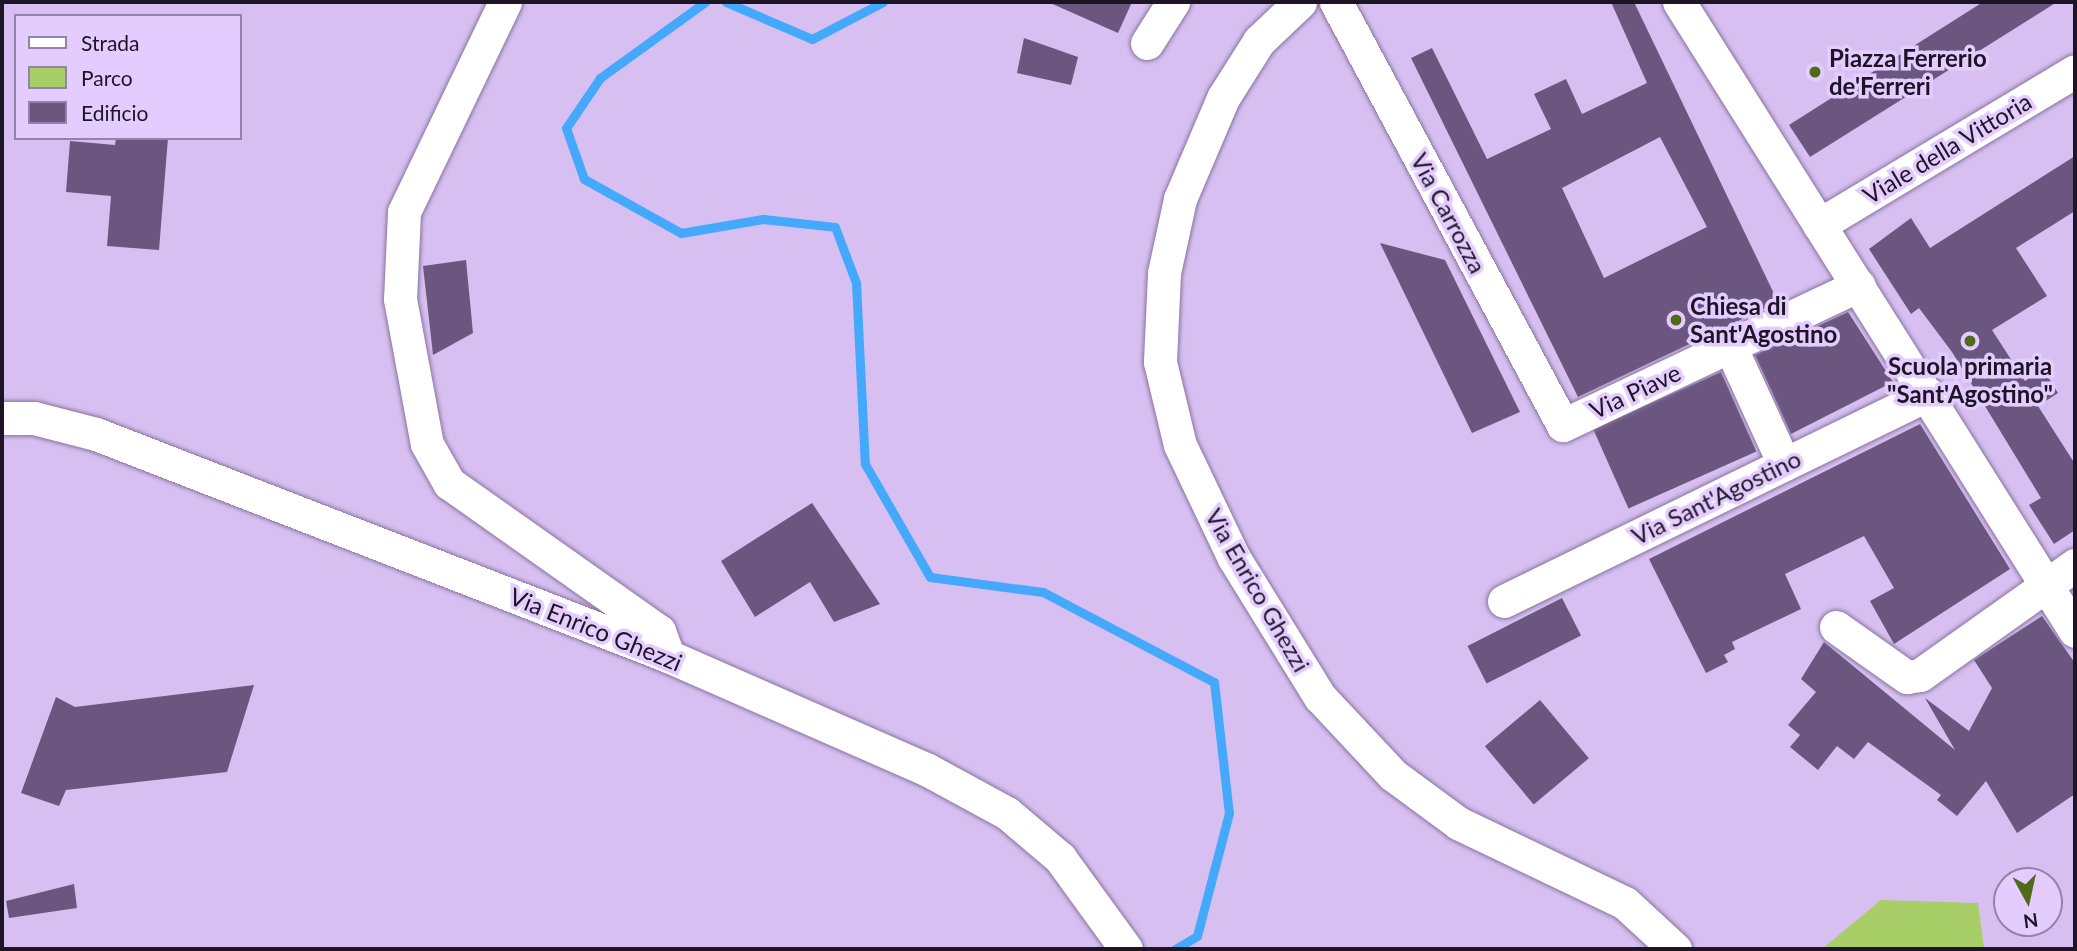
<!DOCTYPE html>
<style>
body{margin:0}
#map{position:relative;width:2077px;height:951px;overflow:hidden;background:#d7c0f1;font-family:Lato,sans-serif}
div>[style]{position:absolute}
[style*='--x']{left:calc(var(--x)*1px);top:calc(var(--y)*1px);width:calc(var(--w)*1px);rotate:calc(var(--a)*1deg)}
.green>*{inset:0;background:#a7ce67}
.stream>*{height:9px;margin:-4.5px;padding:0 4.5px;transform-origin:4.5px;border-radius:4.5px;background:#44a9fb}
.building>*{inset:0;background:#6b5680;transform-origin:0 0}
.roads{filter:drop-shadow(0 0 2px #8973a0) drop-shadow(0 0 2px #8973a0)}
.minor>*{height:33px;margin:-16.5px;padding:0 16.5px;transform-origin:16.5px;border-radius:16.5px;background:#fff}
.dots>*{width:19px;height:19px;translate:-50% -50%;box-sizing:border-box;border:4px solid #e4cdfe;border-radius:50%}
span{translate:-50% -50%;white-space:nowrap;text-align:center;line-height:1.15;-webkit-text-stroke:7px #e4cdfe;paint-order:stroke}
.poi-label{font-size:24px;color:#1d1526;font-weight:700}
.left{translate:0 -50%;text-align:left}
.street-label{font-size:24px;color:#1d1526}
.frame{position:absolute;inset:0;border:4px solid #1d1526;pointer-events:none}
.legend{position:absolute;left:14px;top:14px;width:228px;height:126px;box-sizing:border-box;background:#e4cdfe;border:2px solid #9483a8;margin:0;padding:9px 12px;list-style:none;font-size:21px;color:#1d1526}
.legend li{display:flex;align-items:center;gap:14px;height:35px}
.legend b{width:35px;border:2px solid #9483a8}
.north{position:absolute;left:1993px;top:867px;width:70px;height:70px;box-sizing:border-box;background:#e4cdfe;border:2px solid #9483a8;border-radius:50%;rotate:172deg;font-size:19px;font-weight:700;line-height:28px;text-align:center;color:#1d1526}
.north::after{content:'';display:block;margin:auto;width:24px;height:32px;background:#506a1c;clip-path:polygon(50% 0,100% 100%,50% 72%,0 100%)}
</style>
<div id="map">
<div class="green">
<i style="clip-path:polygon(1881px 900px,1978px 903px,1984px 949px,1822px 949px)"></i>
</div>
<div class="stream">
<i style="--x:705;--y:2;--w:130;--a:144.1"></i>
<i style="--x:600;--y:78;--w:60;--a:124.2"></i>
<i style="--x:566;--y:128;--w:54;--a:70.6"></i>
<i style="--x:584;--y:179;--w:111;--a:29.1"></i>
<i style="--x:681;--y:233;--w:83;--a:-9.7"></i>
<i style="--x:763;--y:219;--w:72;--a:6.3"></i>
<i style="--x:835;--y:227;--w:60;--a:69.4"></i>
<i style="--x:856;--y:283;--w:181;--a:87.2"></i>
<i style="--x:865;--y:464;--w:130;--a:60.1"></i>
<i style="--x:930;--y:577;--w:114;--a:7.6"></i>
<i style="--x:1043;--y:592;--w:193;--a:27.8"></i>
<i style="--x:1214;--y:682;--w:132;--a:83.5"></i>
<i style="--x:1229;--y:813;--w:127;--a:104.6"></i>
<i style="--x:1197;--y:936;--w:26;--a:149"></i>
<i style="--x:726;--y:2;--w:94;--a:23.3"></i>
<i style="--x:812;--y:39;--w:80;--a:-27.5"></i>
</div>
<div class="building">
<i style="clip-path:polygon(1048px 2px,1132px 2px,1118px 33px)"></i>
<i style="clip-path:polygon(evenodd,1611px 2px,1634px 2px,1778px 302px,1578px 397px,1411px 58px,1432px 48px,1487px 159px,1551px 129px,1534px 94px,1566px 79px,1582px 114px,1647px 83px,1611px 2px,1660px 137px,1707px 227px,1604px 278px,1562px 188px,1660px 137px)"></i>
<i style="clip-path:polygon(1983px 2px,2057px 2px,1810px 157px,1789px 125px)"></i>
<i style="clip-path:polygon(1024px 38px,1078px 57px,1071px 85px,1017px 73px)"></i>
<i style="clip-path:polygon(116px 138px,168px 138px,159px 250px,107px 246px,111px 196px,66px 192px,70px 141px,115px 145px)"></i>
<i style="clip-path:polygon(2075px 156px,2075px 211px,2016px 248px,2047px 296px,1992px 330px,2025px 381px,2043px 369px,2058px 393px,2038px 406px,2075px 464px,2075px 530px,2054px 544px,2029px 505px,2041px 498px,1952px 352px,1919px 308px,1911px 314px,1869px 249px,1911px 218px,1930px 248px)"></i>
<i style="clip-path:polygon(1380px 243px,1445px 260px,1520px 412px,1472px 433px)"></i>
<i style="clip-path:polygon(466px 260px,473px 333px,433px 355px,423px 266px)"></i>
<i style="clip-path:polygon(1848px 312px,1893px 382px,1791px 434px,1755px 355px)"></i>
<i style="left:1721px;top:372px;width:87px;height:140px;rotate:66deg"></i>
<i style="clip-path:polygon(1920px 424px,2010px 569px,1894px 644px,1870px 601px,1894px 588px,1864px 536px,1785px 574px,1801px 609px,1732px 642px,1735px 649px,1724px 655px,1728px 662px,1706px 673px,1649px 559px)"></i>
<i style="clip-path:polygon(812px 503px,880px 604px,834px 622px,810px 582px,755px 617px,721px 561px)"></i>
<i style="left:1562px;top:598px;width:42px;height:106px;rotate:63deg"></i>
<i style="clip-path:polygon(2042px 616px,2075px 663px,2075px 794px,2017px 833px,1986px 781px,1957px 816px,1937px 800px,1941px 795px,1868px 742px,1854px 759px,1837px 746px,1818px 770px,1790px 747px,1800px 735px,1788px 725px,1816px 692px,1801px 679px,1824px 642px,1955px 750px,1925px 698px,1969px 731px,1992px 688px,1974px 660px)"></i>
<i style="clip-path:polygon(254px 685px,227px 772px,66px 790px,59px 806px,21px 793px,56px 697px,75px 707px)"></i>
<i style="left:1540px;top:700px;width:76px;height:72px;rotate:50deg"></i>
<i style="clip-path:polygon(74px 884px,77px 908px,9px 918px,6px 901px)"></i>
</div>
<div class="roads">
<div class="minor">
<i style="--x:505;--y:2;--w:233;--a:115.7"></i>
<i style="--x:404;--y:212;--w:87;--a:92.6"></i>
<i style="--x:400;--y:299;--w:147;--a:79.5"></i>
<i style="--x:427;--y:444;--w:45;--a:60.6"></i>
<i style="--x:449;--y:483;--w:257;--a:35.2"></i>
<i style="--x:659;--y:631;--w:27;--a:70"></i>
<i style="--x:1300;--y:2;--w:57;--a:136.4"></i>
<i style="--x:1259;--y:41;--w:67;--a:122.3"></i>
<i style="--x:1223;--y:98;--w:110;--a:113.1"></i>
<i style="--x:1180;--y:199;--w:76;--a:102.2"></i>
<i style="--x:1164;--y:273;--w:89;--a:92.6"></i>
<i style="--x:1160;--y:362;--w:85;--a:76.5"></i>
<i style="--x:1180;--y:445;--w:125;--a:64.5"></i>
<i style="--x:1234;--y:558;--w:163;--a:58.3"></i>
<i style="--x:1320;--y:697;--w:107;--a:46.9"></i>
<i style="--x:1393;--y:775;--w:81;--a:36.4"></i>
<i style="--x:1458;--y:823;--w:185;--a:25.6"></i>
<i style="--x:1625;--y:903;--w:68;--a:42.6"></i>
<i style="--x:1336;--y:2;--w:480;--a:61.8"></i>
<i style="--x:1563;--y:425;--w:327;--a:-25.3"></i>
<i style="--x:1679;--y:2;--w:743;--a:57.81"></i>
<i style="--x:1147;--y:43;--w:49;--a:-57.6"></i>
<i style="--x:1819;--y:225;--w:299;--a:-31"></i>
<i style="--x:1730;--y:346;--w:130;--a:65.4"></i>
<i style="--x:2;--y:418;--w:32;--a:0"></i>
<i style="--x:34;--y:418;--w:64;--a:14.5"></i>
<i style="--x:96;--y:434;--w:614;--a:21.21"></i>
<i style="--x:668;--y:656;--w:282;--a:23.7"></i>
<i style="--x:926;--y:769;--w:92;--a:28.5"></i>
<i style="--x:1007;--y:813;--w:70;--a:40.3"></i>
<i style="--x:1060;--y:858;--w:112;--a:54"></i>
<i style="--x:1504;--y:601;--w:472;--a:-26"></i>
<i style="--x:1836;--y:627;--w:87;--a:35.2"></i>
<i style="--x:1907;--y:677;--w:13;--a:-9"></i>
<i style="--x:1920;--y:675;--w:190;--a:-35.4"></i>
</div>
</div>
<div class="dots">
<i style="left:1815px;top:72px;background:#506a1c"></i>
<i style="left:1676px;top:320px;background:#506a1c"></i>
<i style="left:1970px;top:341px;background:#506a1c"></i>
</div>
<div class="poi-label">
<span class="left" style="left:1829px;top:72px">Piazza Ferrerio<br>de'Ferreri</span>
<span class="left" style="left:1690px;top:320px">Chiesa di<br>Sant'Agostino</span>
<span style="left:1970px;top:380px">Scuola primaria<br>"Sant'Agostino"</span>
</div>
<div class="street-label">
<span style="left:1947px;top:148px;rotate:-31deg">Viale della Vittoria</span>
<span style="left:1449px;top:213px;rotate:62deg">Via Carrozza</span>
<span style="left:1635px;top:391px;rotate:-25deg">Via Piave</span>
<span style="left:1716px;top:497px;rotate:-26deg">Via Sant'Agostino</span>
<span style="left:1258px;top:590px;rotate:60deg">Via Enrico Ghezzi</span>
<span style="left:596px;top:629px;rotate:22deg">Via Enrico Ghezzi</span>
</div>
<div class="frame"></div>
<ul class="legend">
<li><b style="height:9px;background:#fff"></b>Strada</li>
<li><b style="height:19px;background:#a7ce67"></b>Parco</li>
<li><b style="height:19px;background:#6b5680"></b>Edificio</li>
</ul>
<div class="north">N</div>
</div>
